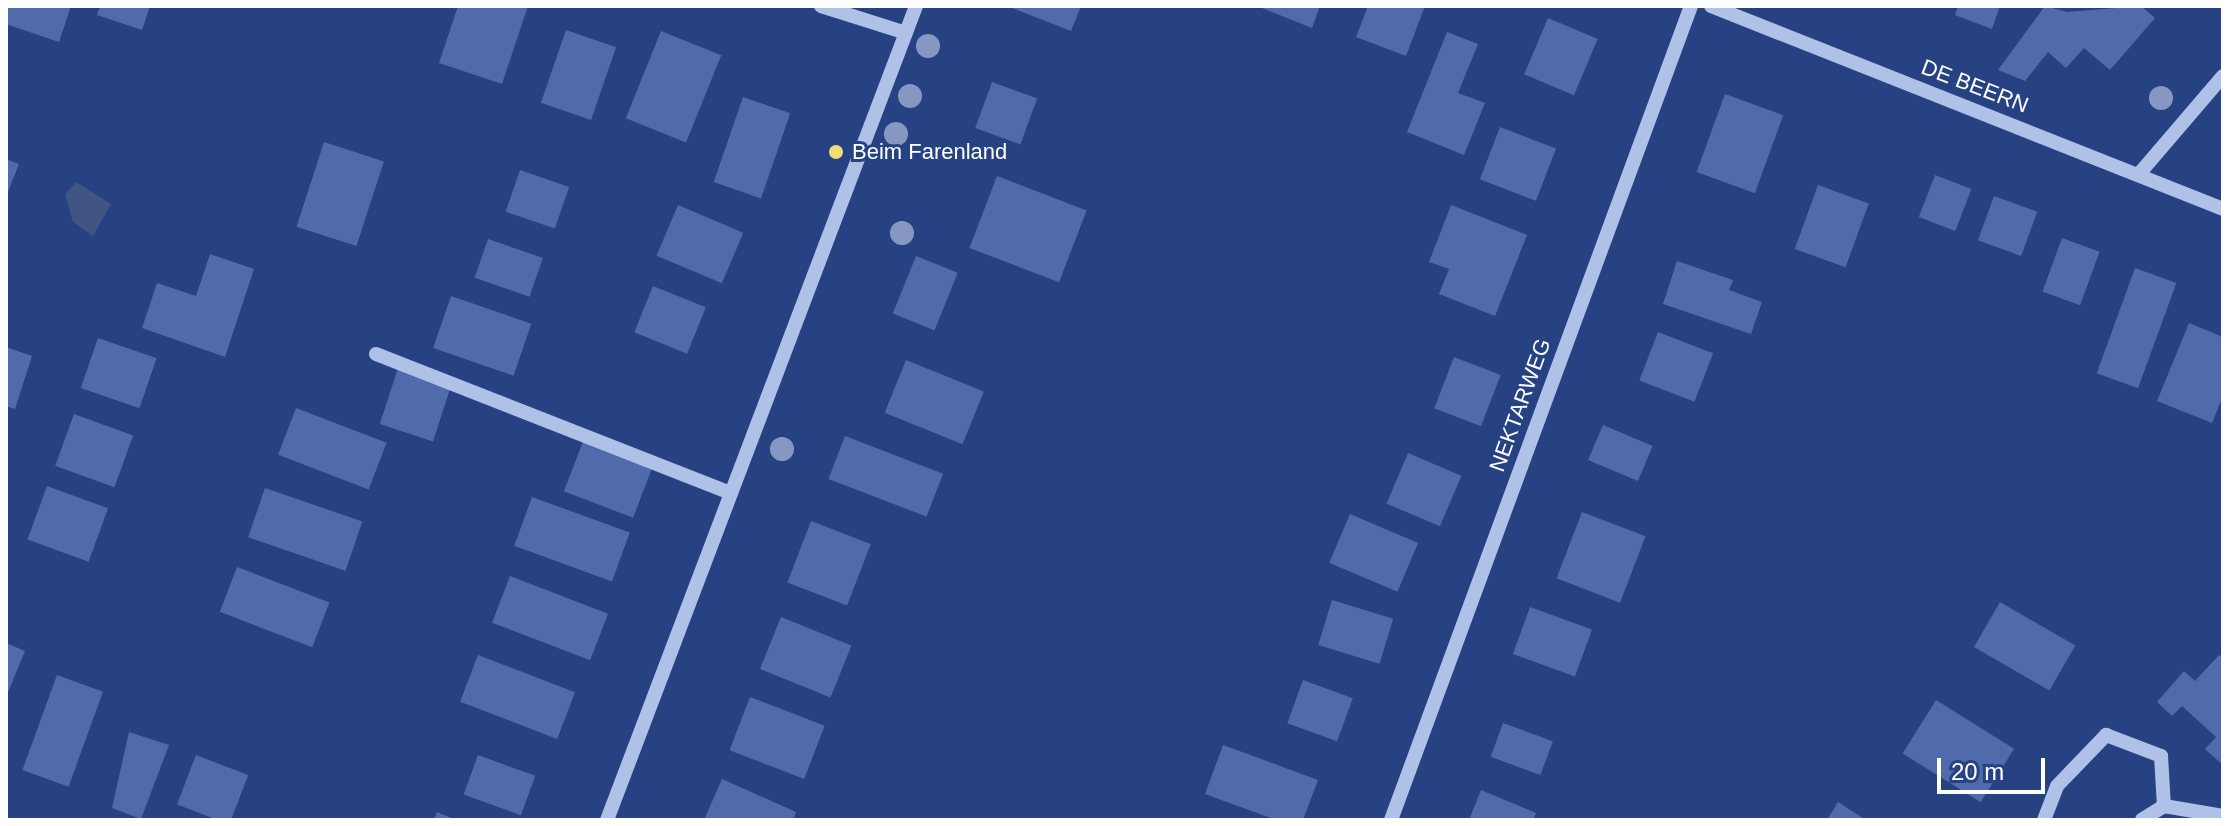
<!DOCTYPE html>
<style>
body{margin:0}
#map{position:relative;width:2229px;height:826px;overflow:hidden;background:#274283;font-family:Arial,sans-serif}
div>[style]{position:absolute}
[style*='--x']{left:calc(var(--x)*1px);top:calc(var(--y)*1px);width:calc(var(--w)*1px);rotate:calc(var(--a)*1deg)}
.water>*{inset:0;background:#415584}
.building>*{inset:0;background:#4f6bab;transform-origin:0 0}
.minor>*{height:14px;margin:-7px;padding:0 7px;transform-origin:7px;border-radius:7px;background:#b0c1e7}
.trees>*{width:24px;height:24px;margin:-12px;border-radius:50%;background:#8698c2}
.dots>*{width:22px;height:22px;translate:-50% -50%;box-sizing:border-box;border:4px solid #274283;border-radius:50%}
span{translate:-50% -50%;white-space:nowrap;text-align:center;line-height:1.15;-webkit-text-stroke:6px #274283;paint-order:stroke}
.street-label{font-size:22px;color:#fff}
.poi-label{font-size:22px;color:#fff}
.left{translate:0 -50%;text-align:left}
.frame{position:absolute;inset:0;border:8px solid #fff;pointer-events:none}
.scale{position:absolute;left:1937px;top:758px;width:108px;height:36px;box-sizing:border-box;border:4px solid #fff;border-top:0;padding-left:10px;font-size:24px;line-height:28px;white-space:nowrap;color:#fff;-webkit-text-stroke:6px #274283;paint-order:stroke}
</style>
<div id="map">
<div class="water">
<i style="clip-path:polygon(76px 182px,111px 204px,93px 236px,73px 222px,65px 194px)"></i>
</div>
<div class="building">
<i style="clip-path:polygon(6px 6px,71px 6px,59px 42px,6px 24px)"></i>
<i style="clip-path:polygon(100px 6px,150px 6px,142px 30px,97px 15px)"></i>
<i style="clip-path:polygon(458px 6px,528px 6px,502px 84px,439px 63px)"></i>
<i style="clip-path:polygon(1007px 6px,1081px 6px,1071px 31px)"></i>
<i style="clip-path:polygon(1257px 6px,1320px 6px,1312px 28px)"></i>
<i style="clip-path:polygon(1368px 6px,1425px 6px,1406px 56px,1356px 37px)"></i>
<i style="clip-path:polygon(1958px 6px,2000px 6px,1992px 29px,1955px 15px)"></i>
<i style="clip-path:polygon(2045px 6px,2067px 12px,2141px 6px,2155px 18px,2110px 70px,2084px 48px,2066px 68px,2048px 52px,2025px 81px,1998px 70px)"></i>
<i style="left:1548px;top:18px;width:54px;height:61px;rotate:23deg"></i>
<i style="left:566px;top:30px;width:53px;height:77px;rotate:19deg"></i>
<i style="left:661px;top:31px;width:65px;height:94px;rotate:22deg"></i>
<i style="clip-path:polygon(1447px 32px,1478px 44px,1458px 93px,1485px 103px,1464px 155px,1407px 132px)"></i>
<i style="left:992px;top:82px;width:48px;height:49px;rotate:20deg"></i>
<i style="left:1725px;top:94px;width:62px;height:83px;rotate:20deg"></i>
<i style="left:743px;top:97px;width:50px;height:90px;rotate:19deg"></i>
<i style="left:1500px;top:127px;width:60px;height:56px;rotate:21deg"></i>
<i style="left:324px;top:142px;width:63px;height:89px;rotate:18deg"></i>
<i style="clip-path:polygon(6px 159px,19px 164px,6px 197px)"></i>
<i style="left:520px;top:170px;width:52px;height:44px;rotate:19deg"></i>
<i style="left:1935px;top:175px;width:39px;height:45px;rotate:21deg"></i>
<i style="left:997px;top:176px;width:96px;height:77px;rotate:21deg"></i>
<i style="left:1818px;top:185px;width:54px;height:68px;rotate:20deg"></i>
<i style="left:1994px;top:196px;width:46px;height:47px;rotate:20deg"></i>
<i style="left:678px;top:205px;width:71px;height:55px;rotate:23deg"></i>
<i style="clip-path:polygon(1451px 205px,1527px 235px,1495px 316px,1439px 294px,1449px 269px,1429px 262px)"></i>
<i style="left:2062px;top:238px;width:40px;height:57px;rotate:20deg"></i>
<i style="left:488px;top:239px;width:58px;height:41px;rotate:19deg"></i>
<i style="clip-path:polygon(210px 254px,254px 269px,225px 357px,142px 328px,157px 283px,196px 296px)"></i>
<i style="left:916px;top:256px;width:45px;height:62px;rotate:22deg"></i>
<i style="clip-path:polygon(1677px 261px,1733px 280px,1729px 290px,1762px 302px,1751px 334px,1663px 304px)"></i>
<i style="left:2135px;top:268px;width:44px;height:112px;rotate:20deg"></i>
<i style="left:653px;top:286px;width:57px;height:50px;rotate:22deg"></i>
<i style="left:451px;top:296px;width:85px;height:55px;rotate:19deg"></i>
<i style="clip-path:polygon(2189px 323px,2223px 337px,2223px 396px,2212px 423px,2157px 401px)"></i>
<i style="left:1658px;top:332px;width:59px;height:52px;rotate:21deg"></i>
<i style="left:98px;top:338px;width:62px;height:53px;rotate:19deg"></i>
<i style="clip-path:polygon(6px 347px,32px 356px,15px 409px,6px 406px)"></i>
<i style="left:1454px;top:357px;width:50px;height:55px;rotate:21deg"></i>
<i style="left:906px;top:360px;width:84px;height:57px;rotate:22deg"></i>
<i style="left:398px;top:368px;width:56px;height:59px;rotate:18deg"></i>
<i style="left:296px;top:408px;width:97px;height:50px;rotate:21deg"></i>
<i style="left:74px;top:414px;width:63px;height:55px;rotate:20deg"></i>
<i style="left:1603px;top:425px;width:54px;height:38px;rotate:23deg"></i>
<i style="left:845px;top:436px;width:105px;height:46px;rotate:21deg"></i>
<i style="left:584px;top:439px;width:74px;height:56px;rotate:21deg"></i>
<i style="left:1408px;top:453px;width:58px;height:55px;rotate:23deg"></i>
<i style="left:47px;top:486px;width:65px;height:57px;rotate:20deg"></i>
<i style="left:265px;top:488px;width:103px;height:52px;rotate:19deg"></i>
<i style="left:532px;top:497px;width:104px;height:52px;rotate:20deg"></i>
<i style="left:1582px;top:512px;width:68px;height:71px;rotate:21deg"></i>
<i style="left:1350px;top:514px;width:74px;height:53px;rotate:23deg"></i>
<i style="left:811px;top:521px;width:64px;height:66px;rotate:21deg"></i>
<i style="left:237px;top:567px;width:99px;height:48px;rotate:21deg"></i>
<i style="left:510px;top:576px;width:105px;height:50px;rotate:21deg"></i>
<i style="left:1332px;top:600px;width:64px;height:47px;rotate:17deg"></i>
<i style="left:2000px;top:602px;width:87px;height:52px;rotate:30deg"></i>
<i style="left:1530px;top:607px;width:66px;height:50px;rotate:20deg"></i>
<i style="left:781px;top:617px;width:76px;height:56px;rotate:22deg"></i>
<i style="clip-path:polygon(6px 643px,25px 651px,6px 697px)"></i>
<i style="left:478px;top:655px;width:104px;height:50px;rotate:21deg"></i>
<i style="clip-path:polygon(2219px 655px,2223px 658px,2223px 765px,2205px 749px,2216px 737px,2182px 706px,2172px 716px,2157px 702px,2184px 671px,2195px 681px)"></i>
<i style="left:57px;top:675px;width:49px;height:101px;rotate:20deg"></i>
<i style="left:1303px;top:680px;width:53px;height:46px;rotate:20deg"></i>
<i style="left:750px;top:697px;width:80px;height:57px;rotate:21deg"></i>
<i style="left:1936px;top:700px;width:92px;height:63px;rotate:32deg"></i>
<i style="left:1503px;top:723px;width:53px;height:36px;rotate:20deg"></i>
<i style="clip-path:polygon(129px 732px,169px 745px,141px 819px,112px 808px)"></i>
<i style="clip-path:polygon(1223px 745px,1318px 780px,1303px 820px,1276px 820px,1205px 794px)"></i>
<i style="left:196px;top:755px;width:56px;height:53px;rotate:21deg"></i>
<i style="left:478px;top:755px;width:61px;height:42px;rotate:20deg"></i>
<i style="clip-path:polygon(722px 779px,796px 812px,793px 820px,704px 820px)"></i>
<i style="clip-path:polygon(1481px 790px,1536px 813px,1533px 820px,1469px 820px)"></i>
<i style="clip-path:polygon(1838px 802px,1866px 820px,1827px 820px)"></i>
<i style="clip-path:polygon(437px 812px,456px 820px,434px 820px)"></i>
</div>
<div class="minor">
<i style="--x:821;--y:6;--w:89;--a:17.6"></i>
<i style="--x:1711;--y:6;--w:551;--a:21.63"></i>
<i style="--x:2139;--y:174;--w:129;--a:-49.4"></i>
<i style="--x:376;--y:354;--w:378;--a:21.4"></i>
<i style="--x:2164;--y:806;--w:60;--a:9.6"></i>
<i style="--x:607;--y:820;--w:871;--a:-69.21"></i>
<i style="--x:1391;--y:820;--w:868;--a:-69.77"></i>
<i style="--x:2044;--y:820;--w:36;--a:-69"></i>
<i style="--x:2057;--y:786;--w:71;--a:-46.1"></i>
<i style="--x:2106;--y:735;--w:59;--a:20.9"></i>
<i style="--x:2161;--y:756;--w:50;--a:86.6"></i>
<i style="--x:2164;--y:806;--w:26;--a:148"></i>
</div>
<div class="trees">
<i style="left:928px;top:46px"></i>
<i style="left:910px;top:96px"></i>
<i style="left:2161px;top:98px"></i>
<i style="left:896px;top:134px"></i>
<i style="left:902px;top:233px"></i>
<i style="left:782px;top:449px"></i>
</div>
<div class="dots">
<i style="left:836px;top:152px;background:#efdd75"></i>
</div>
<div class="street-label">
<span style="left:1975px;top:86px;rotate:21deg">DE BEERN</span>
<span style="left:1520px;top:405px;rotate:-70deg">NEKTARWEG</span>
</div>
<div class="poi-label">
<span class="left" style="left:852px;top:152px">Beim Farenland</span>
</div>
<div class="frame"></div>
<div class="scale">20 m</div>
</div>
